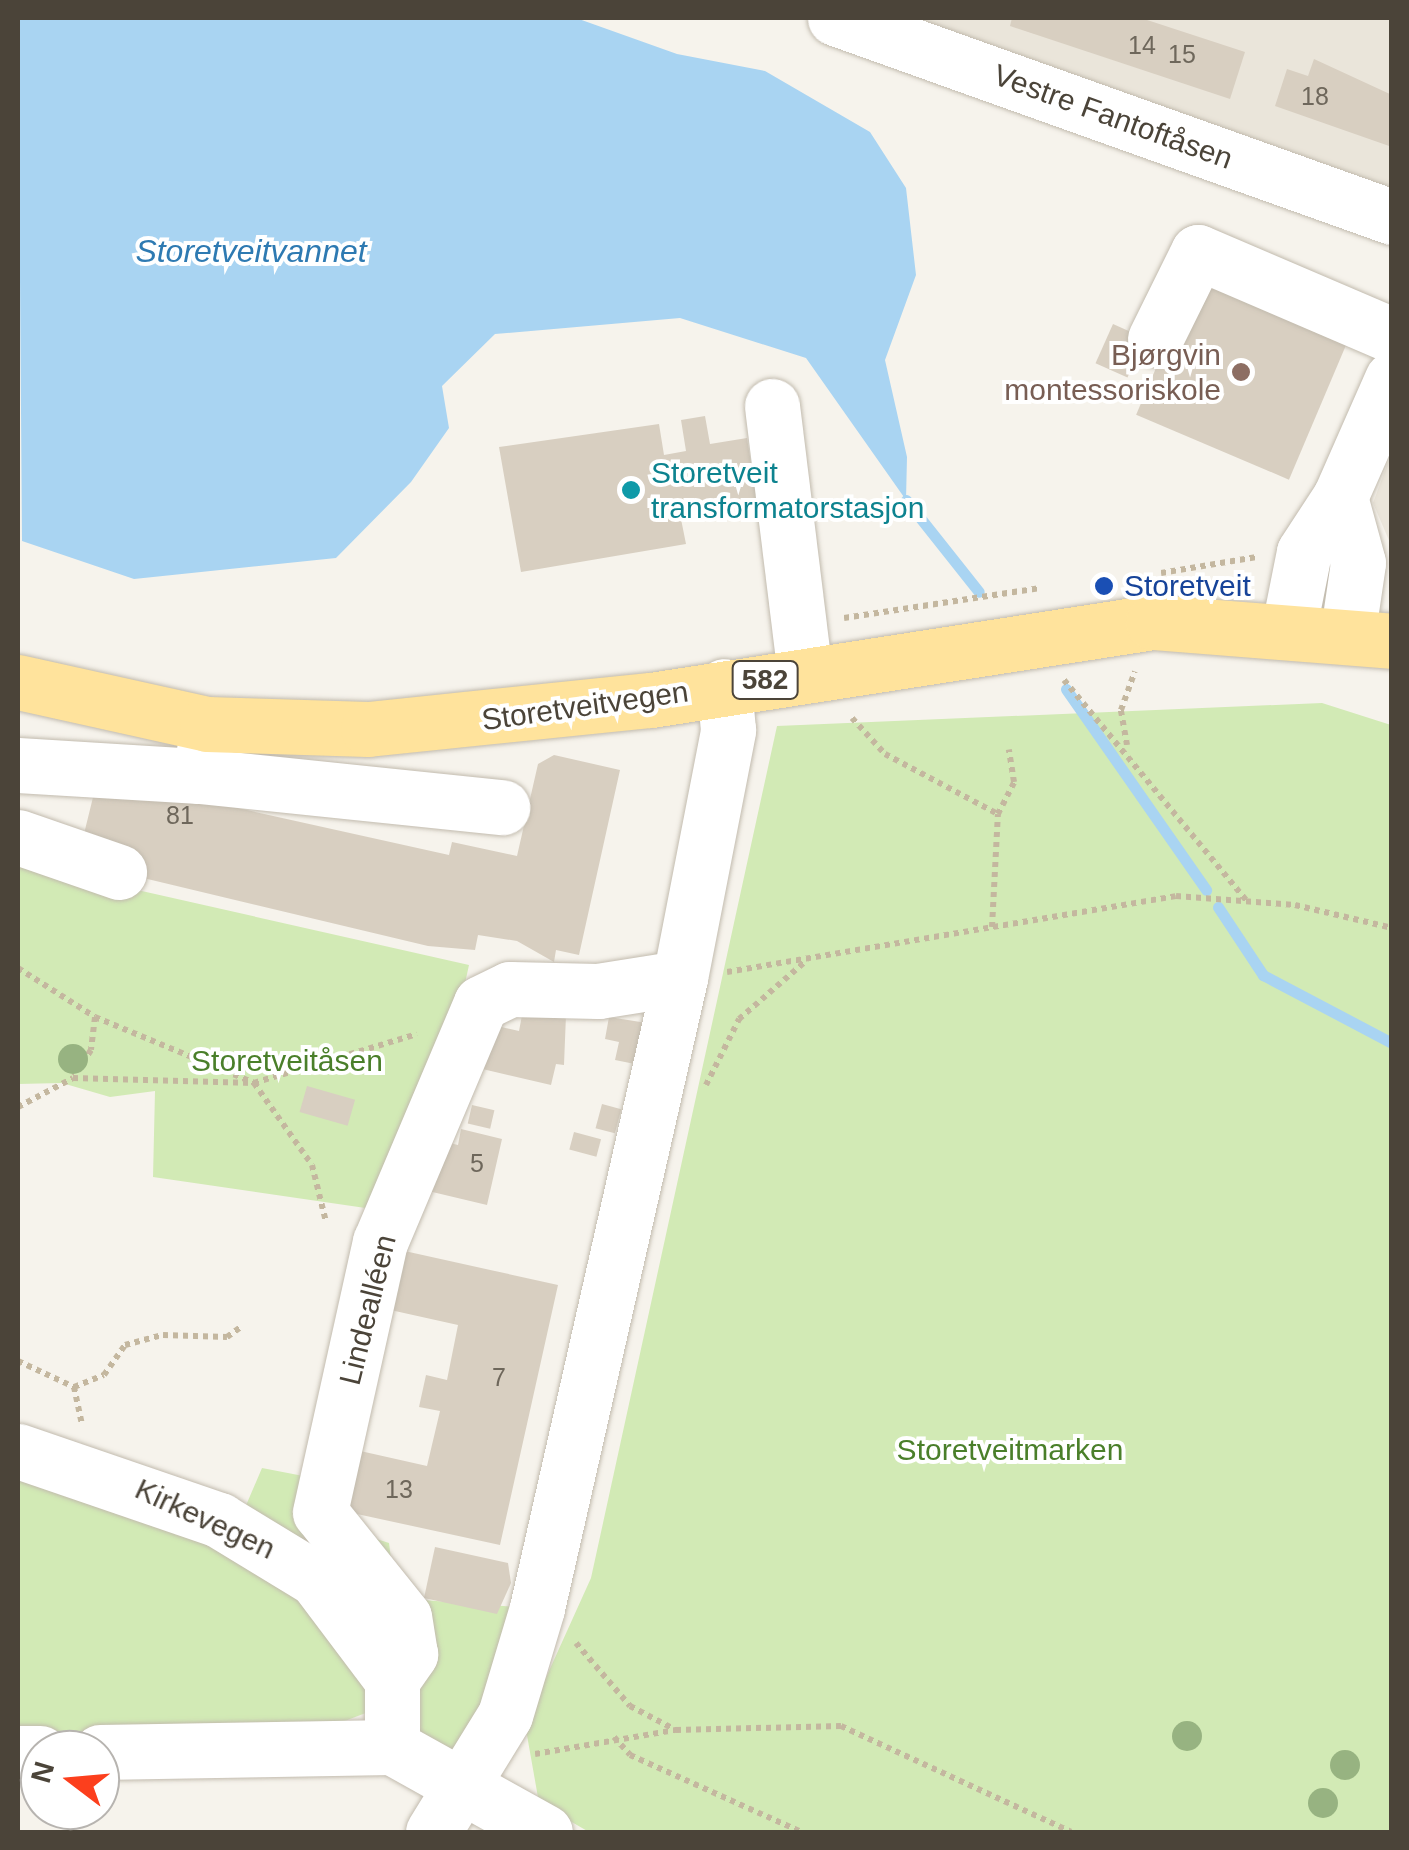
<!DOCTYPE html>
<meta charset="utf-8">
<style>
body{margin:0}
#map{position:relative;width:1409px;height:1850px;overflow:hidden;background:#f6f3ec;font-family:Helvetica,sans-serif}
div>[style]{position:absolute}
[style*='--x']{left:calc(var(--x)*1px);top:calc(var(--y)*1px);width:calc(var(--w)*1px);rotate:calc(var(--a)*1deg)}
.residential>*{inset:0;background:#eae5da}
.green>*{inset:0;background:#d2eab5}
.water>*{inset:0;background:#a9d4f2}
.stream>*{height:11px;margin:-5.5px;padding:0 5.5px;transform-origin:5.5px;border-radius:5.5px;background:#a9d4f2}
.building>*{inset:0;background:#d8cfc1;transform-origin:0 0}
.path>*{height:6px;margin-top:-3px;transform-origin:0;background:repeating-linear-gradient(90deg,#c4b79f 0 5px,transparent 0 10px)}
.roads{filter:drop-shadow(0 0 2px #c2bbae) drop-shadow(0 0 2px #c2bbae)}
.minor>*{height:55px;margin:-27.5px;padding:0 27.5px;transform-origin:27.5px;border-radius:27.5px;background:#fff}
.major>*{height:55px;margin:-27.5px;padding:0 27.5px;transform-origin:27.5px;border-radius:27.5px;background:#ffe39c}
.trees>*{width:30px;height:30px;margin:-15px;border-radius:50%;background:#97b381}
.dots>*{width:28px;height:28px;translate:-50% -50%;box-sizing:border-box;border:5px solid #fff;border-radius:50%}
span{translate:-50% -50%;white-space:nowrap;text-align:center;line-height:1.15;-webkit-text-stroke:8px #fff;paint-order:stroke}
.number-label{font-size:25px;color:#6e675b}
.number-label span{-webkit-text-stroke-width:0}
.shield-label span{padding:2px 8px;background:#fff;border:2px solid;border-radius:8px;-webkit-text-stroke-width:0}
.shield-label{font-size:28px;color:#4b4439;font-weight:700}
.street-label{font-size:30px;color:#4b4439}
.education-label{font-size:30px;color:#785e54}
.right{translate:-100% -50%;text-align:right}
.culture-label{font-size:30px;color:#0d838f}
.left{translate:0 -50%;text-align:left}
.transit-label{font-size:30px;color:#164399}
.park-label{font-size:30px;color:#4a7f2a}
.water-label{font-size:32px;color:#2e7ab2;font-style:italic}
.frame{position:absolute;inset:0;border:20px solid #4b4439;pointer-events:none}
.north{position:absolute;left:20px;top:1730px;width:100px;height:100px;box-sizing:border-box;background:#fff;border:2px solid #b7b4b0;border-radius:50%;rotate:286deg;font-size:28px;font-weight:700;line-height:40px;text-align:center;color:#4b4439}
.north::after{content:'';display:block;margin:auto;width:35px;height:45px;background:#fc3f1d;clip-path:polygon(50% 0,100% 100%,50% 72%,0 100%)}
</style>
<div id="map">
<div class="residential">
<i style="clip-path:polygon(804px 18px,1391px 18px,1391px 234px,934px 64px)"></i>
<i style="clip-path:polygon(1391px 454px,1392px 454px,1391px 545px,1373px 503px)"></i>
</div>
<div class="green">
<i style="clip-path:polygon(1322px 703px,1391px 725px,1391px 1832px,589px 1832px,539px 1803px,525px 1724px,591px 1578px,777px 726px)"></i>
<i style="clip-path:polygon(18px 838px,124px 887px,469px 965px,439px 1102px,386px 1211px,153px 1177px,155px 1091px,110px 1097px,62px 1083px,18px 1084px)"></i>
<i style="clip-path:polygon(18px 1457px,241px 1517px,262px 1468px,324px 1480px,318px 1520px,389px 1543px,396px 1598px,532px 1608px,474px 1777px,417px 1770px,400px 1700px,321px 1730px,18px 1738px)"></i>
</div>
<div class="water">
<i style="clip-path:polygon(18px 18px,576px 18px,677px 54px,765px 71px,870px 132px,906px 188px,916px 275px,885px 360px,907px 457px,906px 500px,806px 358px,680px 318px,495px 334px,442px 386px,449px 428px,411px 482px,336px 558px,134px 579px,22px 541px)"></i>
</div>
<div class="stream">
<i style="--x:906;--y:500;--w:117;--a:51.6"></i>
<i style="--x:1066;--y:689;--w:245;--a:55.1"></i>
<i style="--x:1218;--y:907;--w:82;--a:56.5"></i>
<i style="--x:1263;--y:975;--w:146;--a:27.8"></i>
</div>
<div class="building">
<i style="clip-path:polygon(1012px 18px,1141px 18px,1245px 52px,1230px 99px,1010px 26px)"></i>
<i style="clip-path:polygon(1314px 59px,1392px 95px,1392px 147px,1275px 106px,1287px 69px,1308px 76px)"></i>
<i style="left:1201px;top:262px;width:166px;height:166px;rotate:23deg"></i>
<i style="left:1113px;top:324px;width:35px;height:43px;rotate:24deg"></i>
<i style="clip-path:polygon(705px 416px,710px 444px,747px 438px,757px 501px,680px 514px,686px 544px,521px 572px,499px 447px,659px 424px,664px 455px,686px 451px,681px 420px)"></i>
<i style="clip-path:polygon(554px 755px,620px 770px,579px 955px,556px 950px,554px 962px,517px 941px,478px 935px,475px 950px,428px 946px,135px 876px,81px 846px,98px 777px,449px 855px,452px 842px,517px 856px,538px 764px)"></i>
<i style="clip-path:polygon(524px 1005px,566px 1015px,564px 1065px,556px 1064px,551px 1085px,474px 1067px,484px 1023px,519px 1031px)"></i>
<i style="clip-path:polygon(609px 1017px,653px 1024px,645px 1066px,615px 1060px,619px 1042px,605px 1039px)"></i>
<i style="left:307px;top:1086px;width:50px;height:27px;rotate:16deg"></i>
<i style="left:602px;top:1104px;width:20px;height:25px;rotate:15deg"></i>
<i style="left:472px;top:1105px;width:23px;height:19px;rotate:13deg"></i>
<i style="clip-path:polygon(461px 1129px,502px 1139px,487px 1205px,424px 1190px,441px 1141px,458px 1145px)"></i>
<i style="left:574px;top:1132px;width:28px;height:18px;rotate:15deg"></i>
<i style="clip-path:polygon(391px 1248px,558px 1285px,500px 1545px,334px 1509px,347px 1448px,427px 1466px,440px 1411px,419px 1407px,426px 1375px,447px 1380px,458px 1325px,377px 1307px)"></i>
<i style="clip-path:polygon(435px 1547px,508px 1563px,511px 1583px,497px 1614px,424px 1598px)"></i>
</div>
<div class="path">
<i style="--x:1161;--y:573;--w:97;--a:-9.5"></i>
<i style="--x:844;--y:618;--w:197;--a:-8.7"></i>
<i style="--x:1064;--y:680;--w:287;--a:50.4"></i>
<i style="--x:852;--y:718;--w:49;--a:47.5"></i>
<i style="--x:885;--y:754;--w:128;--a:28"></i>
<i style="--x:1127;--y:745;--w:36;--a:-100"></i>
<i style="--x:1121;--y:710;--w:41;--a:-70.3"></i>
<i style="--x:992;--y:927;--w:113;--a:-87"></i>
<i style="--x:998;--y:814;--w:36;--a:-63"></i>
<i style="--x:1014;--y:782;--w:33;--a:-99"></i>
<i style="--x:18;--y:968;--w:91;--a:32.5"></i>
<i style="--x:95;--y:1017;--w:33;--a:97"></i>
<i style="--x:91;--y:1050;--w:31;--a:123"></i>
<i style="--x:727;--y:972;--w:455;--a:-9.6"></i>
<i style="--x:1176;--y:896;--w:119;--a:4.3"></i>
<i style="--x:1295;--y:905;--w:100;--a:13.3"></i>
<i style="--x:95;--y:1017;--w:172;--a:22.5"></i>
<i style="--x:254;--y:1083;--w:100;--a:54.7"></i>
<i style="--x:312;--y:1165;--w:59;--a:76.2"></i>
<i style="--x:706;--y:1085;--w:74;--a:-63.4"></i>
<i style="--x:739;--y:1019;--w:90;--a:-40.9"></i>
<i style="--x:18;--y:1107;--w:62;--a:-27.8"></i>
<i style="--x:73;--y:1078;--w:181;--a:1.6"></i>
<i style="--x:254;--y:1083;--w:170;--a:-16.7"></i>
<i style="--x:18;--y:1361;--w:62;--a:24.9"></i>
<i style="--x:74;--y:1387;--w:32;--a:-22"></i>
<i style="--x:104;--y:1375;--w:37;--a:-55"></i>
<i style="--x:125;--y:1345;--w:39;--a:-15"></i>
<i style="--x:163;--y:1335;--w:64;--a:1.8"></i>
<i style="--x:227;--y:1337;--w:17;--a:-36"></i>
<i style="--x:74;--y:1387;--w:39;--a:78"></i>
<i style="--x:576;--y:1643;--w:83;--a:49.4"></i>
<i style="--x:630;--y:1706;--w:52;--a:27.6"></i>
<i style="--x:614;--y:1737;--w:24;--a:48"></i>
<i style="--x:630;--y:1755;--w:188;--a:24.2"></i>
<i style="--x:535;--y:1754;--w:143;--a:-9.7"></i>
<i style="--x:676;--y:1730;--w:165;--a:-1.4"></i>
<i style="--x:841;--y:1726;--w:253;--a:24.7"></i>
</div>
<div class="roads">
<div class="minor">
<i style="--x:835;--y:18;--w:591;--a:19.66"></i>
<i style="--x:1155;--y:339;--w:97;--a:-63.7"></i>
<i style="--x:1198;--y:252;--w:211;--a:23.2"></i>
<i style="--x:772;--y:406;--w:270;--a:83"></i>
<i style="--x:1340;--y:497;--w:68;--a:74.7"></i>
<i style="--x:1358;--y:563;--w:69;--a:98.4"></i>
<i style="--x:1289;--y:627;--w:76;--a:-78.7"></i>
<i style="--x:1304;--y:552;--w:66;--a:-56.8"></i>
<i style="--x:1340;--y:497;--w:129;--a:-66.2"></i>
<i style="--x:18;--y:765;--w:182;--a:3.5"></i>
<i style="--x:200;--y:776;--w:33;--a:-81"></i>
<i style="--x:200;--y:776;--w:304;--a:5.9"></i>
<i style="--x:18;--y:837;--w:107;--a:19.1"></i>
<i style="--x:18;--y:1451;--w:213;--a:18.9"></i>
<i style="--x:219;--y:1520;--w:114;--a:31.3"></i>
<i style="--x:316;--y:1579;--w:126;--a:53"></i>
<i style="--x:392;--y:1680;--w:67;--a:90"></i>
<i style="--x:392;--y:1680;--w:32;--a:-55"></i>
<i style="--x:410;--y:1654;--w:37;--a:-99"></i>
<i style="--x:404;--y:1617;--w:134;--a:-128.7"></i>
<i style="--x:320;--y:1512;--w:277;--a:-77.5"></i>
<i style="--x:380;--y:1242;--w:259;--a:-67.1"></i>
<i style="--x:481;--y:1003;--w:32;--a:-26"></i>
<i style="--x:510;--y:989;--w:88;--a:1.3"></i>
<i style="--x:598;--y:991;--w:83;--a:-9"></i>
<i style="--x:100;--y:1752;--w:292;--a:-1"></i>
<i style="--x:392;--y:1747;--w:175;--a:29.1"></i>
<i style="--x:18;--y:1753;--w:22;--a:0"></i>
<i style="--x:433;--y:1832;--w:137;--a:-58.4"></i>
<i style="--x:505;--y:1715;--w:112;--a:-73.3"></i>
<i style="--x:537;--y:1608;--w:646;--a:-77.21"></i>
<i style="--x:680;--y:978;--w:253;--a:-79"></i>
<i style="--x:728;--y:730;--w:44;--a:-95.2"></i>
</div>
<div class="major">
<i style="--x:18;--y:682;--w:194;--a:12.5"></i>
<i style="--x:207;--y:724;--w:161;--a:1.8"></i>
<i style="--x:368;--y:729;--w:284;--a:-5.9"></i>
<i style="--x:651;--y:700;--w:508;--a:-8.83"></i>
<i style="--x:1153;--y:622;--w:240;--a:4.5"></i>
</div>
</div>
<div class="trees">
<i style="left:73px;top:1059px"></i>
<i style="left:1187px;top:1736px"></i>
<i style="left:1345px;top:1765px"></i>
<i style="left:1323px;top:1803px"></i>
</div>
<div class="dots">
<i style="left:1241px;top:372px;background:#8d6e63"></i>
<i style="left:631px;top:490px;background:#0f9aa8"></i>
<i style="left:1104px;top:586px;background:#1a4fb4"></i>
</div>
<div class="number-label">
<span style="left:1142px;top:45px">14</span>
<span style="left:1182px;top:54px">15</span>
<span style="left:1315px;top:96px">18</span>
<span style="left:180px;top:815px">81</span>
<span style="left:477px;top:1163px">5</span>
<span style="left:499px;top:1377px">7</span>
<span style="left:399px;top:1489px">13</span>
</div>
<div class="shield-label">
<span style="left:765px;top:680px">582</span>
</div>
<div class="street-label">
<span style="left:1113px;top:117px;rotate:20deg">Vestre Fantoftåsen</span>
<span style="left:585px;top:706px;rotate:-8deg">Storetveitvegen</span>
<span style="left:368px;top:1310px;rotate:-76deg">Lindealléen</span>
<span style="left:205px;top:1519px;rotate:25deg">Kirkevegen</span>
</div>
<div class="education-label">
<span class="right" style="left:1221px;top:372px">Bjørgvin<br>montessoriskole</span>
</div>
<div class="culture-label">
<span class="left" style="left:651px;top:490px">Storetveit<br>transformatorstasjon</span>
</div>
<div class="transit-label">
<span class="left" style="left:1124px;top:586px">Storetveit</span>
</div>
<div class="park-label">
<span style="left:287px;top:1061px">Storetveitåsen</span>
<span style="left:1010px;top:1450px">Storetveitmarken</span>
</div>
<div class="water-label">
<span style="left:251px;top:251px">Storetveitvannet</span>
</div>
<div class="frame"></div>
<div class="north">N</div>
</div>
